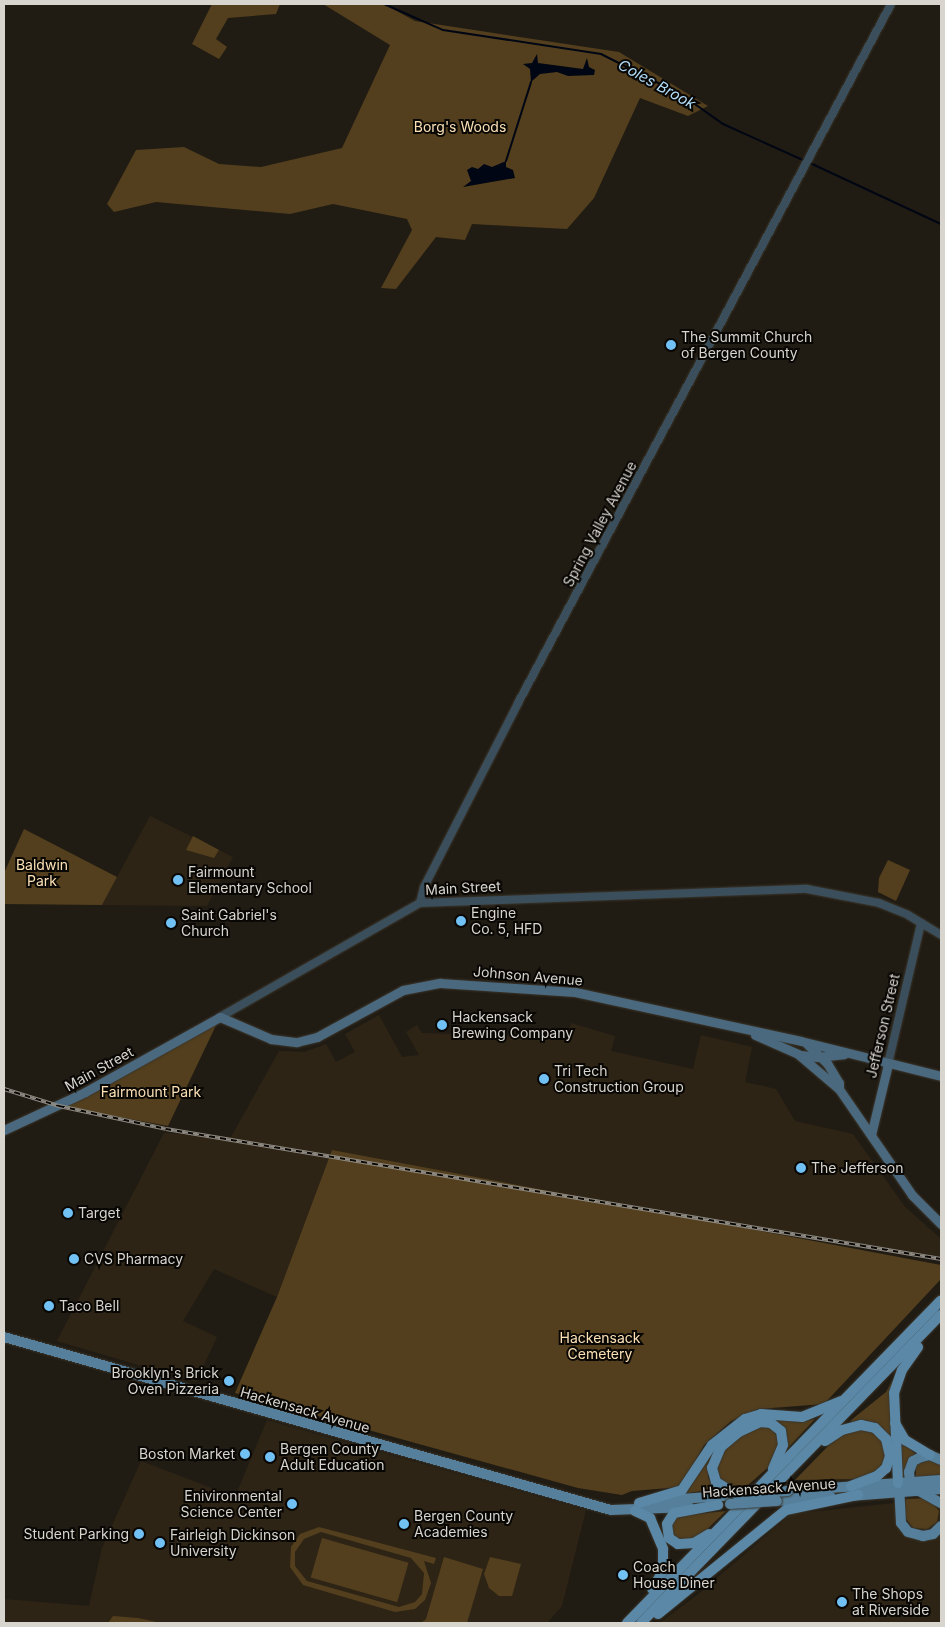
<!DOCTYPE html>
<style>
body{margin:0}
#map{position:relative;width:945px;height:1627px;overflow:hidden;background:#211c13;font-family:Inter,sans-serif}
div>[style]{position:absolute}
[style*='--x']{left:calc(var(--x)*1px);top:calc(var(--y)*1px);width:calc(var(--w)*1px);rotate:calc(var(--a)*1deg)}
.built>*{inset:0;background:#2d2415}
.green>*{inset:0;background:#533f1d;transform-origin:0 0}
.water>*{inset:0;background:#000613}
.stream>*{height:2px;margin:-1px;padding:0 1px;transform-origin:1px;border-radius:1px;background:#000613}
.roads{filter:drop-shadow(0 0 1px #3b362d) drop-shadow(0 0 1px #3b362d)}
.tertiary>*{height:8px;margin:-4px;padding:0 4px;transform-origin:4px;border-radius:4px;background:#3a4e5b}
.secondary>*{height:9px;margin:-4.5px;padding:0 4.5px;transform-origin:4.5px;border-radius:4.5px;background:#4a697e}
.primary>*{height:10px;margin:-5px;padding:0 5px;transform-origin:5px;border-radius:5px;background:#557f9a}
.trunk>*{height:10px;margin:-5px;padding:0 5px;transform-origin:5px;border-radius:5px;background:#5a88a6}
.rail>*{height:4px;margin-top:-2px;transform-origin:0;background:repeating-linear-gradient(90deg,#090704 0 5.5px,#8e8a83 0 11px);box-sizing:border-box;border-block:1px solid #8e8a83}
.bridges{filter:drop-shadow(0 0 1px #3b362d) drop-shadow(0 0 1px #3b362d)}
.primary-bridge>*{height:10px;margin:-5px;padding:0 5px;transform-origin:5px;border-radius:5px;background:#557f9a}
.dots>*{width:14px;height:14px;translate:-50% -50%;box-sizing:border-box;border:2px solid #090704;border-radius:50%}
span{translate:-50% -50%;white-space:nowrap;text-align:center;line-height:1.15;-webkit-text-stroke:4px #090704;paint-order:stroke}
.park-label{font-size:14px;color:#fbe0b6}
.poi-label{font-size:14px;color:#d8d4ce}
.left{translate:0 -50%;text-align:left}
.right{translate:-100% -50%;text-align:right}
.street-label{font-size:14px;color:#d8d4ce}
.water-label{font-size:15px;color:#b1ddfb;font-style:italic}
.frame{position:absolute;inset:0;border:5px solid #d8d4ce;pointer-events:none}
</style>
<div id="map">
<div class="built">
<i style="clip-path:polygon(150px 816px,233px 857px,207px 906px,102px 905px)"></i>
<i style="clip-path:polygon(379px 1015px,402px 1057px,419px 1055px,406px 1032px,417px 1025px,422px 1033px,568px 1038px,571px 1023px,615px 1036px,611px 1051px,693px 1069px,701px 1035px,752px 1047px,745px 1082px,776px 1089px,795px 1121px,853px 1134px,905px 1207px,941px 1239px,941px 1257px,368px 1161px,332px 1150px,277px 1297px,214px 1269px,183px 1321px,217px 1337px,196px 1382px,57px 1341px,164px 1133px,231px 1137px,279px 1051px,305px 1052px,326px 1044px,336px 1062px,355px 1052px,345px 1034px)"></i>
<i style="clip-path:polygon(267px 1420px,586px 1510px,562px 1606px,547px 1623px,4px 1623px,4px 1599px,89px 1606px,102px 1548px,141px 1461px,235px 1497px)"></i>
<i style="clip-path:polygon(941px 1498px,941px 1623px,659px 1623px,697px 1595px,791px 1514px)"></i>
</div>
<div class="green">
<i style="clip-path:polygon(212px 4px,280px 4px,276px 14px,228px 18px,216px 39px,227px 47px,219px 59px,192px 44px)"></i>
<i style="clip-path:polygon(323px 4px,384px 4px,415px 21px,619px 52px,708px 106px,688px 116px,640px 98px,594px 198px,567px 229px,472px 224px,465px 240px,436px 237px,396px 289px,381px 288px,412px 230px,407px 219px,333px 204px,290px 214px,156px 202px,114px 212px,107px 204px,136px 150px,184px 147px,219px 164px,261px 167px,342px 148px,390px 45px)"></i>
<i style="clip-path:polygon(24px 829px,117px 877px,102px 905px,4px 904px,4px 873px)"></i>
<i style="clip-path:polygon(193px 836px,219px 850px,214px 858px,186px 850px)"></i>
<i style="clip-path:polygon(888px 860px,910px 870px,896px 901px,878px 892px,879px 878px)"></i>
<i style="clip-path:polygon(220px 1017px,168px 1126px,59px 1106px)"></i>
<i style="clip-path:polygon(332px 1150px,941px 1265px,941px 1279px,824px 1404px,758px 1409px,731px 1421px,704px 1445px,681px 1487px,632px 1491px,622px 1495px,578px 1488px,235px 1393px,277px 1297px)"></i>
<i style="clip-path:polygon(896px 1374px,893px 1444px,885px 1431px,850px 1421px,886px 1392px)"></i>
<i style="clip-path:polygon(773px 1419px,799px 1422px,815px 1419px,786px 1450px,783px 1428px)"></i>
<i style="clip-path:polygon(759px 1426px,771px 1428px,780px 1440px,772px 1464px,747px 1486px,733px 1488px,720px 1481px,716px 1468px,721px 1454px,734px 1440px)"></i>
<i style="clip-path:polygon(870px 1429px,883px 1442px,885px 1459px,878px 1472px,863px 1479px,795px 1480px,831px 1443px,850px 1430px)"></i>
<i style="clip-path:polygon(899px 1437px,915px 1454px,908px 1462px,906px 1478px,902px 1478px)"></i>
<i style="clip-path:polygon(708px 1455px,708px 1477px,714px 1489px,683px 1494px,691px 1486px)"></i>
<i style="clip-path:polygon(928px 1460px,941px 1465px,941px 1475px,916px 1478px,916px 1465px)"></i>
<i style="clip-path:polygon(928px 1498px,939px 1511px,937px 1522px,927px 1529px,913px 1528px,905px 1517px,904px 1502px,906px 1499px)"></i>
<i style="clip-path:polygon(726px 1511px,697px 1539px,682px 1541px,673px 1535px,671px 1526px,677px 1516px)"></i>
<i style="clip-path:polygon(evenodd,319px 1527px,436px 1558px,434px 1564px,424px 1561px,431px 1583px,425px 1600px,415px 1609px,395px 1612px,303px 1585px,290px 1567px,291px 1547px,300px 1534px,319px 1527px,321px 1532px,411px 1558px,424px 1573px,422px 1594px,415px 1602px,399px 1607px,307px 1581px,295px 1566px,295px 1552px,304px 1539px,321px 1532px)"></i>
<i style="left:322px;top:1538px;width:90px;height:41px;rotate:16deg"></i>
<i style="clip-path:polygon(444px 1557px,483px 1569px,467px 1623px,421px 1623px,426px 1619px)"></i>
<i style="clip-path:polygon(490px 1557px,521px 1564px,512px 1596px,499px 1596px,489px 1588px,484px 1574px)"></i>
<i style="clip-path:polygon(113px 1616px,138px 1618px,161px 1623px,108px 1623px)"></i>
</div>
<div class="water">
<i style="clip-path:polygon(537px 54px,538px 63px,583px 69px,587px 58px,589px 67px,595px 70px,594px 75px,568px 76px,557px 72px,540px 74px,531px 82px,530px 69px,523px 64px,532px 63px)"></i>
<i style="clip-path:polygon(506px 161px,506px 167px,513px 170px,515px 178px,463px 187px,471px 181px,467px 170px,472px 167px,478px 169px,484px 164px,492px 167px)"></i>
</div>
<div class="stream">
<i style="--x:384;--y:4;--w:64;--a:23.8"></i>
<i style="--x:443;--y:30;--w:160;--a:8.6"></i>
<i style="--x:601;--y:54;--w:91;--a:26.8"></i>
<i style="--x:682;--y:95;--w:50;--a:35.3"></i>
<i style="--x:723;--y:124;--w:90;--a:24.3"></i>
<i style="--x:506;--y:161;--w:83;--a:-72.4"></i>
<i style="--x:810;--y:163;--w:145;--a:25"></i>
</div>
<div class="roads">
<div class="tertiary">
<i style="--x:420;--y:903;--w:16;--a:-76"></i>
<i style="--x:424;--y:887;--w:207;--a:-62.9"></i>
<i style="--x:518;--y:703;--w:792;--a:-61.91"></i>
<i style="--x:220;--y:1017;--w:230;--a:-29.7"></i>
<i style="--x:420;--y:903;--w:387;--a:-2.1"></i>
<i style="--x:807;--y:889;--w:73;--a:11"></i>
<i style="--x:879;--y:903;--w:31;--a:22"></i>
<i style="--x:908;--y:915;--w:39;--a:31"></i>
<i style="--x:888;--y:1064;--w:145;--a:-76.8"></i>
</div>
<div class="secondary">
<i style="--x:755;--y:1035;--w:47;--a:23.8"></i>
<i style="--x:798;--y:1054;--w:54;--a:40.5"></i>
<i style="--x:839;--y:1089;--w:129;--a:55.4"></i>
<i style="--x:912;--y:1195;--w:41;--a:45"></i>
<i style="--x:806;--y:1043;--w:29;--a:44"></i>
<i style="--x:827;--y:1063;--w:23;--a:59"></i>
<i style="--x:839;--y:1083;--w:6;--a:90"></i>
<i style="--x:801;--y:1055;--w:16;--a:7"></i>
<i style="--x:817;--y:1057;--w:27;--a:-6"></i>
<i style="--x:4;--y:1130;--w:89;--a:-25.1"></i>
<i style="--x:85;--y:1092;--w:154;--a:-29.1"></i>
<i style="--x:220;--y:1017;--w:56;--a:23.3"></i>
<i style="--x:271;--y:1039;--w:26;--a:7"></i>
<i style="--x:297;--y:1042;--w:21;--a:-14"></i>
<i style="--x:317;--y:1037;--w:98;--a:-28.7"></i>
<i style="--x:403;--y:990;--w:38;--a:-11"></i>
<i style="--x:440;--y:983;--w:135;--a:3.8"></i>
<i style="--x:575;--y:992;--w:231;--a:12.2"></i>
<i style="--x:801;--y:1041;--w:144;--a:14"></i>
<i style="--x:871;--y:1135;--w:73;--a:-76.5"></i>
</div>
<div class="primary">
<i style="--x:4;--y:1337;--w:631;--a:15.91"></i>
<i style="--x:611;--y:1510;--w:78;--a:-2.2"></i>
<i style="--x:941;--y:1460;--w:12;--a:-156"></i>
<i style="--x:930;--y:1455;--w:9;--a:167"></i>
<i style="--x:921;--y:1457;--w:9;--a:153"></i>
<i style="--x:913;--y:1461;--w:12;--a:110"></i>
<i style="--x:909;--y:1472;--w:10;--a:84"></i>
<i style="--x:910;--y:1482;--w:13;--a:45"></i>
<i style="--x:919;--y:1491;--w:25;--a:29"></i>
<i style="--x:899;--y:1485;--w:38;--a:87"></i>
<i style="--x:901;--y:1523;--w:11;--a:52"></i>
<i style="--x:908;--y:1532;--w:16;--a:15"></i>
<i style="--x:923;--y:1536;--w:10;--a:-11"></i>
<i style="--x:933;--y:1534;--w:11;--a:-45"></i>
<i style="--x:788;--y:1491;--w:153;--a:-4.1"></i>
<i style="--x:850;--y:1496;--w:91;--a:-4.4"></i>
<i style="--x:653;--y:1501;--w:84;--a:-4.1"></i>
<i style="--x:777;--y:1501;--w:54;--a:-4.2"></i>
</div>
<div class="trunk">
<i style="--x:895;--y:1423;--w:20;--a:60"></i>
<i style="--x:905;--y:1440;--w:29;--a:31"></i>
<i style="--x:825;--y:1441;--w:20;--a:-33"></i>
<i style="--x:842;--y:1430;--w:20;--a:-15"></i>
<i style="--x:861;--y:1425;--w:14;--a:12"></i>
<i style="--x:875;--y:1428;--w:16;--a:45"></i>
<i style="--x:886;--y:1439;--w:17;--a:77"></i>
<i style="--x:890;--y:1456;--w:13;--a:108"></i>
<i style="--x:886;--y:1468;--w:12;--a:138"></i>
<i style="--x:877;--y:1476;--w:28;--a:159"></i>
<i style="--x:898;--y:1483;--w:90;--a:-92.5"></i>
<i style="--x:894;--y:1393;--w:24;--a:-71"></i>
<i style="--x:902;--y:1370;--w:28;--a:-55"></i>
<i style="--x:737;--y:1495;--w:25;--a:-148"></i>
<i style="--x:716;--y:1482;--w:15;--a:-106"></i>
<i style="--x:712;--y:1468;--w:23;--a:-67"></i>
<i style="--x:721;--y:1447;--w:23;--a:-40"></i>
<i style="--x:739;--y:1432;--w:23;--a:-25"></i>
<i style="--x:760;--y:1422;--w:11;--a:5"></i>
<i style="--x:771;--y:1423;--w:13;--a:39"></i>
<i style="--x:781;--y:1431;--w:14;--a:82"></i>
<i style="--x:783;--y:1445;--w:26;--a:113"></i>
<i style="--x:639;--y:1503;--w:45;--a:-16.8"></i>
<i style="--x:682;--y:1490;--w:54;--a:-56.3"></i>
<i style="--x:712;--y:1445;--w:42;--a:-38.2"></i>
<i style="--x:745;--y:1419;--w:17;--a:-17"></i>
<i style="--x:761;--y:1414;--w:41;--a:4.2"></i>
<i style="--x:802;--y:1417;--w:42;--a:-22.3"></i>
<i style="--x:635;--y:1511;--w:17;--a:25"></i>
<i style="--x:650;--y:1518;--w:34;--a:67"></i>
<i style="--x:663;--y:1549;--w:22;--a:90"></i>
<i style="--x:663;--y:1571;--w:21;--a:121"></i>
<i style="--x:709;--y:1534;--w:17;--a:149"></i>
<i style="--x:694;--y:1543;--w:16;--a:176"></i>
<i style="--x:678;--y:1544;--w:11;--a:-146"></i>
<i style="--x:669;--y:1538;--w:14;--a:-98"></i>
<i style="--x:667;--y:1524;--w:13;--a:-58"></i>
<i style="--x:674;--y:1513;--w:45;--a:-10.3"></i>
<i style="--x:658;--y:1614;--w:165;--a:-39.1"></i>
<i style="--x:786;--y:1510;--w:74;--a:-11.8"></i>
<i style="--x:627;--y:1623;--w:450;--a:-45.8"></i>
<i style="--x:641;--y:1623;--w:430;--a:-45.8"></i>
</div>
</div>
<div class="rail">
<i style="--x:4;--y:1089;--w:58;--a:17.2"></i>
<i style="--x:59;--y:1106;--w:109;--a:12.1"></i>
<i style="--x:166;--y:1129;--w:786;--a:9.52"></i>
</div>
<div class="bridges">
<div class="primary-bridge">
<i style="--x:737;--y:1495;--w:51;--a:-4.5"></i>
<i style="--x:730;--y:1504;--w:47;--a:-3.7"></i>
</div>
</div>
<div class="dots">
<i style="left:671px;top:345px;background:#71c1f5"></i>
<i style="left:178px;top:880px;background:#71c1f5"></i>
<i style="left:461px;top:921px;background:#71c1f5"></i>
<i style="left:171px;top:923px;background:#71c1f5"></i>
<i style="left:442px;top:1025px;background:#71c1f5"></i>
<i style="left:544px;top:1079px;background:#71c1f5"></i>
<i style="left:801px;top:1168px;background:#71c1f5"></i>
<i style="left:68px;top:1213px;background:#71c1f5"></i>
<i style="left:74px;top:1259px;background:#71c1f5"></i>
<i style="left:49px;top:1306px;background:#71c1f5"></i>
<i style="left:229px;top:1381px;background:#71c1f5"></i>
<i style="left:245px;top:1454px;background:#71c1f5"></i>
<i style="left:270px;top:1457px;background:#71c1f5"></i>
<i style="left:292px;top:1504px;background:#71c1f5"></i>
<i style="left:404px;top:1524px;background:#71c1f5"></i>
<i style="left:139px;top:1534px;background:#71c1f5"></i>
<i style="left:160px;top:1543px;background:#71c1f5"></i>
<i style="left:623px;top:1575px;background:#71c1f5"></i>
<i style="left:842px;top:1602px;background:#71c1f5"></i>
</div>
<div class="park-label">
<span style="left:460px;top:127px">Borg's Woods</span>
<span style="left:42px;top:873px">Baldwin<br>Park</span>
<span style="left:151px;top:1092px">Fairmount Park</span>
<span style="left:600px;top:1346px">Hackensack<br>Cemetery</span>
</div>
<div class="poi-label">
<span class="left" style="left:681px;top:345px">The Summit Church<br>of Bergen County</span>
<span class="left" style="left:188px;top:880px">Fairmount<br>Elementary School</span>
<span class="left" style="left:471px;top:921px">Engine<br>Co. 5, HFD</span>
<span class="left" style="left:181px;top:923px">Saint Gabriel's<br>Church</span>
<span class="left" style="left:452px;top:1025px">Hackensack<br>Brewing Company</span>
<span class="left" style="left:554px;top:1079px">Tri Tech<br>Construction Group</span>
<span class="left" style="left:811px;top:1168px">The Jefferson</span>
<span class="left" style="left:78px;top:1213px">Target</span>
<span class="left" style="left:84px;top:1259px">CVS Pharmacy</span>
<span class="left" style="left:59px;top:1306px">Taco Bell</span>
<span class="right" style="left:219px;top:1381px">Brooklyn's Brick<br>Oven Pizzeria</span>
<span class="left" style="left:280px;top:1457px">Bergen County<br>Adult Education</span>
<span class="right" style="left:235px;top:1454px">Boston Market</span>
<span class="right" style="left:282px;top:1504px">Enivironmental<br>Science Center</span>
<span class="left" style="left:414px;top:1524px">Bergen County<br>Academies</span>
<span class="right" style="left:129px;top:1534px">Student Parking</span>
<span class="left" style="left:170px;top:1543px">Fairleigh Dickinson<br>University</span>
<span class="left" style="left:633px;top:1575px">Coach<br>House Diner</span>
<span class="left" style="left:852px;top:1602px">The Shops<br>at Riverside</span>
</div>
<div class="street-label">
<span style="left:600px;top:524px;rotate:-62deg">Spring Valley Avenue</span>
<span style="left:463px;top:888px;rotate:-3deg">Main Street</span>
<span style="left:528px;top:976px;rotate:5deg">Johnson Avenue</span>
<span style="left:883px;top:1026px;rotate:-77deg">Jefferson Street</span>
<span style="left:99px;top:1069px;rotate:-29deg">Main Street</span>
<span style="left:305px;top:1410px;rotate:16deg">Hackensack Avenue</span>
<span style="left:769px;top:1488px;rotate:-4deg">Hackensack Avenue</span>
</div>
<div class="water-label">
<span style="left:657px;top:84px;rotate:29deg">Coles Brook</span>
</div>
<div class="frame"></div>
</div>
